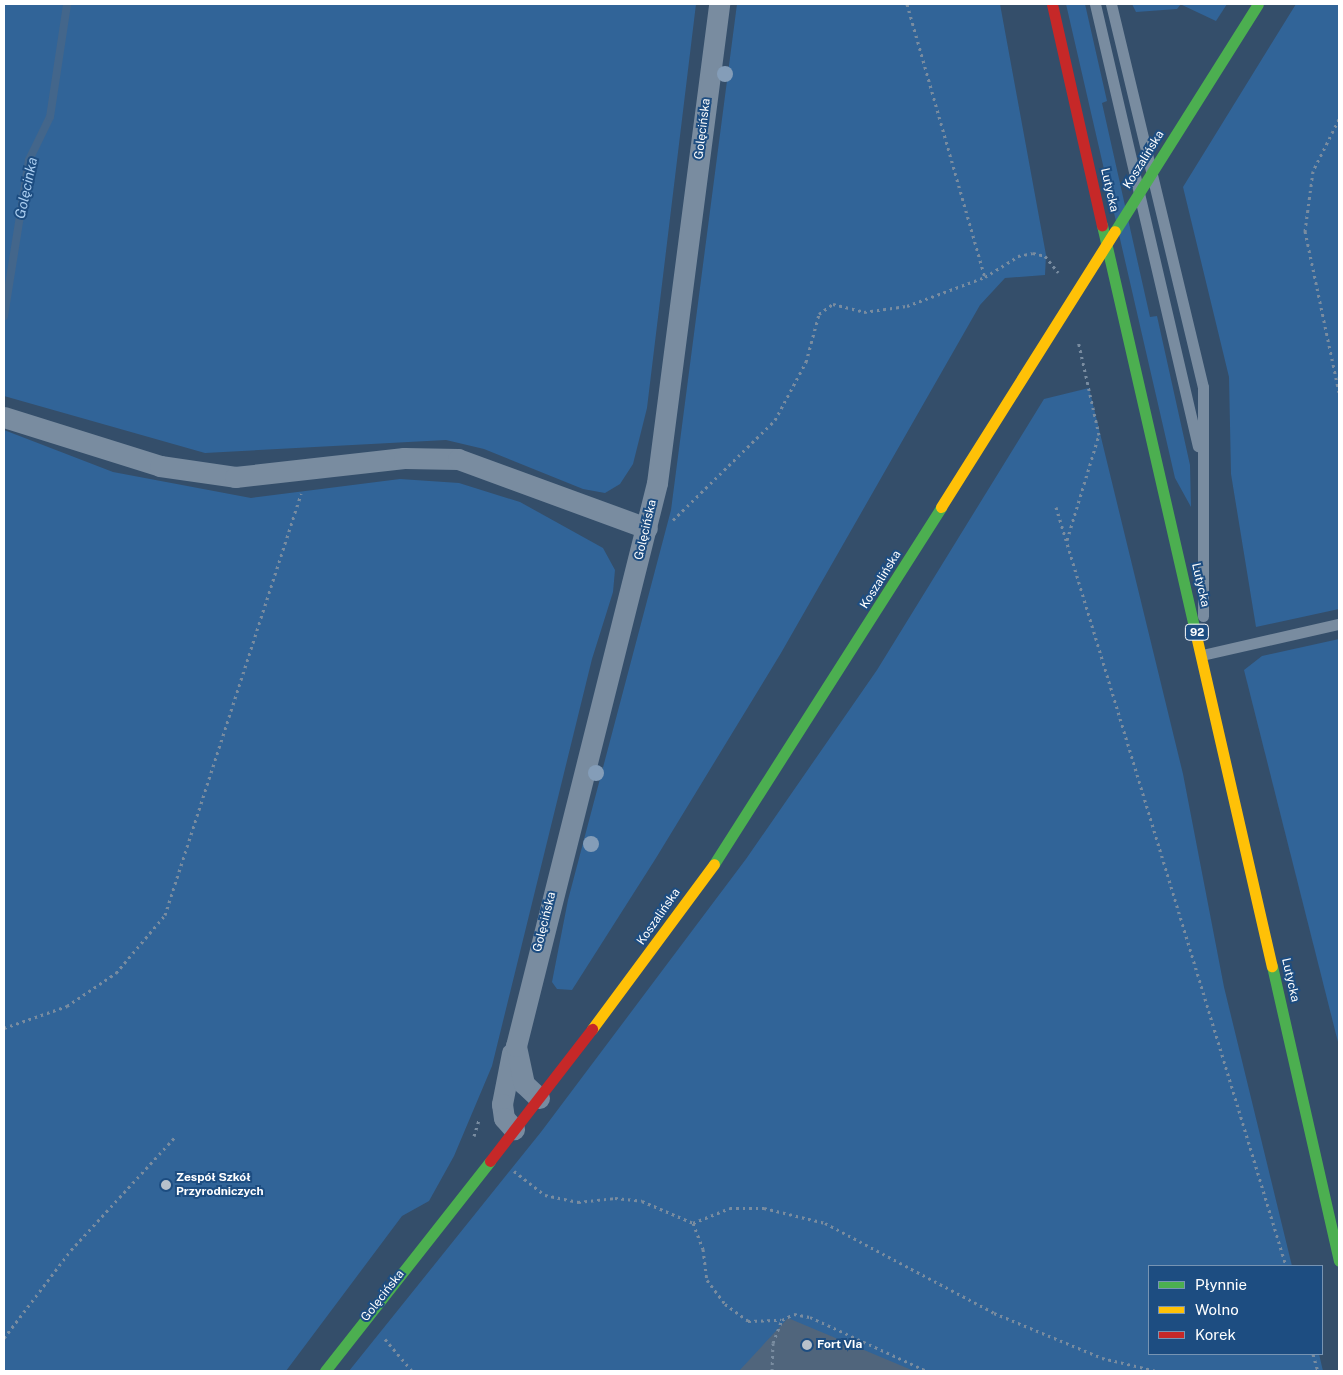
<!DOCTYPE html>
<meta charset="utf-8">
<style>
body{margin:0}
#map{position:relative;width:1343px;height:1375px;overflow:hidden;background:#344e6a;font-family:"Public Sans",sans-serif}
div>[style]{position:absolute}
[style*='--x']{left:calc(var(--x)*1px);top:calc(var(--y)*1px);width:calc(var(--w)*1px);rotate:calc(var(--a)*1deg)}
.green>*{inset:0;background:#316498}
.stream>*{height:8px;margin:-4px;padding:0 4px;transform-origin:4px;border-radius:4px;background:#43668b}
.building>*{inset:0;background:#50657c}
.path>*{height:3px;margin-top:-1.5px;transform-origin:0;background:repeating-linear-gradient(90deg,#798ca0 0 2.5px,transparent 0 6.5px)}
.lane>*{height:11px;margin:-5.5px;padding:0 5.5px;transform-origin:5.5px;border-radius:5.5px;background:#798ca0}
.street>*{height:21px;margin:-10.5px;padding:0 10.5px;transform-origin:10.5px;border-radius:10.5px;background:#798ca0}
.fast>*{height:11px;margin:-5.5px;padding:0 5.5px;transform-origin:5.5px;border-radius:5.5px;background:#4caf50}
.slow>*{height:11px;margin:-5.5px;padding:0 5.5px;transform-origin:5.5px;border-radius:5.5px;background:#ffc107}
.jam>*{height:11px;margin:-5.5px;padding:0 5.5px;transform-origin:5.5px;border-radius:5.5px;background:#c62828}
.trees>*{width:16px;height:16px;margin:-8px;border-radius:50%;background:#849db8}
.dots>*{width:14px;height:14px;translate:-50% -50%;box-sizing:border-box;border:2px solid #1d4d81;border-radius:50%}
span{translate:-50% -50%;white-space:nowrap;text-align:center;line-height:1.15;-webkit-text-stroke:4px #1d4d81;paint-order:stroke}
.shield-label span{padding:1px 4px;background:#1d4d81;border:1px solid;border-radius:4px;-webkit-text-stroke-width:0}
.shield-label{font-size:11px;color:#fff;font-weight:700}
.street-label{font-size:12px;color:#fff}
.poi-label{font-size:12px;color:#fff;font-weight:700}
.left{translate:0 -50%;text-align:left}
.water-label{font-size:14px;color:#accff1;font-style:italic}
.frame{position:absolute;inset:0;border:5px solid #fff;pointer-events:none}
.legend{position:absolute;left:1148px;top:1265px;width:175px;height:90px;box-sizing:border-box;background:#1d4d81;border:1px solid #7794b3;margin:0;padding:6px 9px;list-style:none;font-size:15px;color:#fff}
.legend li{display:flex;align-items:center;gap:10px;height:25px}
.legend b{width:25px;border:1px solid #7794b3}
</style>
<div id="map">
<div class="green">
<i style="clip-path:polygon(4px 4px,696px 4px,647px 408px,633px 464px,620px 484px,605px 493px,583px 489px,484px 449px,446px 440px,205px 453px,4px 396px)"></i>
<i style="clip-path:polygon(737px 4px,1000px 4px,1046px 255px,1045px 275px,1005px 278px,980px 305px,781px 653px,656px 858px,572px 990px,557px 989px,552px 982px,568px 900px,671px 510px)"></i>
<i style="clip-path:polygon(1066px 4px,1085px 4px,1107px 101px,1102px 103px,1150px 317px,1157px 316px,1190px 465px,1191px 507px,1175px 478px)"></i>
<i style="clip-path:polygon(1132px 4px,1181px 4px,1177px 9px,1136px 12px)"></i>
<i style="clip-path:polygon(1227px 4px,1216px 21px,1182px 5px,1183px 4px)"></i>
<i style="clip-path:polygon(1296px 4px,1339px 4px,1339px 609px,1256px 627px,1231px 474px,1229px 377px,1183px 187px)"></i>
<i style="clip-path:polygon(1089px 388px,1183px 774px,1224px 987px,1292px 1266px,1149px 1266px,1149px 1354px,1319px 1354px,1323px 1371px,349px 1371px,541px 1132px,746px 859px,877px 670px,1044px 399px)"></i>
<i style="clip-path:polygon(4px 430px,113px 472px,251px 498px,400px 479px,459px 483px,520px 502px,603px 548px,615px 570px,613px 592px,592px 659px,492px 1066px,454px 1156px,429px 1201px,402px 1216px,286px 1371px,4px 1371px)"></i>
<i style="clip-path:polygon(1339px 639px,1339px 1046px,1244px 670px,1262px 656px)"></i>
</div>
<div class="stream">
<i style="--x:4;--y:316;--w:158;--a:-80.9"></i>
<i style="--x:29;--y:160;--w:48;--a:-64"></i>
<i style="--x:50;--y:117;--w:114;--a:-81.4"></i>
</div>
<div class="building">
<i style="clip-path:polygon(788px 1318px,914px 1371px,739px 1371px)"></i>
</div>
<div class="path">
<i style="--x:907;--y:4;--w:284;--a:74.1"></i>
<i style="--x:1339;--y:119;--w:58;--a:116.6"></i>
<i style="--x:1313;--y:171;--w:61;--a:97.6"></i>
<i style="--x:1305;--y:231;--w:165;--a:78.1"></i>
<i style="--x:1056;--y:507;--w:793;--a:73.14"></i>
<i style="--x:673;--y:520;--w:143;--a:-44.4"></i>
<i style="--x:775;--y:420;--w:66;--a:-61.9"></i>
<i style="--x:806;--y:362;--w:50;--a:-74.8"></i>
<i style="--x:819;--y:314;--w:17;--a:-36"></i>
<i style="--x:833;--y:304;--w:32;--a:14"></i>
<i style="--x:864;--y:312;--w:43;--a:-7.9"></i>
<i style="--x:907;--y:306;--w:83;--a:-20.4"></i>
<i style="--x:985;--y:277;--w:39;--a:-32"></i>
<i style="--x:1018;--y:256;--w:15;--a:-11"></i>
<i style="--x:1033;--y:253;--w:12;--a:14"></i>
<i style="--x:1045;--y:256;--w:21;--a:51"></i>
<i style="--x:1067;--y:540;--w:110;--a:-73.1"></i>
<i style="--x:1099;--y:435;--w:97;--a:-102.5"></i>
<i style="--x:4;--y:1028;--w:67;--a:-19.2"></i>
<i style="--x:67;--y:1006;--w:59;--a:-34"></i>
<i style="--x:116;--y:973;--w:76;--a:-49.8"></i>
<i style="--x:165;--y:915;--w:443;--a:-72.1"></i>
<i style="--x:474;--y:1136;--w:17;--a:-73"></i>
<i style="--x:514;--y:1171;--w:39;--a:38"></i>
<i style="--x:545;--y:1195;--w:34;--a:12"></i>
<i style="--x:578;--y:1202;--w:37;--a:-6"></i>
<i style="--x:615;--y:1198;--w:27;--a:6"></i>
<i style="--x:642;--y:1201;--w:56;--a:23.3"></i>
<i style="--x:693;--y:1223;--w:40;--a:-22"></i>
<i style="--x:730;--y:1208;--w:34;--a:0"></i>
<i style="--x:764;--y:1208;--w:63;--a:13.8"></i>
<i style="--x:825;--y:1223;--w:191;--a:28"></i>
<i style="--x:994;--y:1313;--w:117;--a:22.6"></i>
<i style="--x:1102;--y:1358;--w:57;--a:13.3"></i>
<i style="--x:693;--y:1223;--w:28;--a:69"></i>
<i style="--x:703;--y:1249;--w:31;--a:83"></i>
<i style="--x:707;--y:1280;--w:30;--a:53"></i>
<i style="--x:725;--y:1304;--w:29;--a:36"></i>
<i style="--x:748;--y:1321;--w:33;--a:-2"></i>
<i style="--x:4;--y:1338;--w:111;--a:-52.7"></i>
<i style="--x:71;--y:1250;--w:155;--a:-47.4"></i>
<i style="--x:385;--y:1339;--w:42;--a:49.8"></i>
<i style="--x:1313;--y:1354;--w:18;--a:74"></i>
<i style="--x:772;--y:1371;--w:28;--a:-88"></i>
<i style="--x:773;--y:1343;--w:25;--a:-69"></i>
<i style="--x:782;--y:1320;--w:13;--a:-27"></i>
<i style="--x:794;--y:1314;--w:16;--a:11"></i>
<i style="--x:810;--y:1317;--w:129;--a:24.8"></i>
</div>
<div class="lane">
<i style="--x:1095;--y:4;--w:454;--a:76.9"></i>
<i style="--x:1111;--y:4;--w:394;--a:76.5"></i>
<i style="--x:1203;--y:387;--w:229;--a:90"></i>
<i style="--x:1202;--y:655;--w:140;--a:-12.8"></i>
</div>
<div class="street">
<i style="--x:4;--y:417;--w:164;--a:17.4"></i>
<i style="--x:160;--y:466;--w:76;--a:8.3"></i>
<i style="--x:235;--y:477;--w:170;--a:-6.4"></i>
<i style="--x:404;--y:458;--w:54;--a:1.1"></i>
<i style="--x:458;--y:459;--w:201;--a:20.1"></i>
<i style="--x:512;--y:1053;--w:52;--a:101.1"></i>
<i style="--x:502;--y:1104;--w:14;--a:82"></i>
<i style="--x:504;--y:1118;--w:15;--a:48"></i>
<i style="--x:539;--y:1098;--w:21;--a:-137"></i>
<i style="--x:524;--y:1084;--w:39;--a:-102"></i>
<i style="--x:516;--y:1046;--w:580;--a:-75.94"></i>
<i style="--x:657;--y:483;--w:483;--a:-82.6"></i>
</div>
<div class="fast">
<i style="--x:1102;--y:225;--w:417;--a:77.1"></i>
<i style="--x:1115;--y:231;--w:268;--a:-57.8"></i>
<i style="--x:714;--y:864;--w:423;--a:-57.5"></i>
<i style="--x:1272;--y:966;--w:302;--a:77.2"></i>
<i style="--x:325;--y:1371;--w:267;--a:-51.8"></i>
</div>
<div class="slow">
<i style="--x:941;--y:507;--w:326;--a:-57.8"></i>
<i style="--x:1195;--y:631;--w:344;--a:77.1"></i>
<i style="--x:592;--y:1029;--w:205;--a:-53.5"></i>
</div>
<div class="jam">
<i style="--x:1052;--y:4;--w:227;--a:77.3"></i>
<i style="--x:490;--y:1161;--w:167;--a:-52.3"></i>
</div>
<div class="trees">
<i style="left:725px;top:74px"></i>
<i style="left:596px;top:773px"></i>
<i style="left:591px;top:844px"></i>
</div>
<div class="dots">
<i style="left:166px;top:1185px;background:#b8c1cb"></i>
<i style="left:807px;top:1345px;background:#b8c1cb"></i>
</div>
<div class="shield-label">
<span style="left:1197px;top:632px">92</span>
</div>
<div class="street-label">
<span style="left:703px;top:129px;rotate:-83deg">Golęcińska</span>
<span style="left:1144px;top:160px;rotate:-58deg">Koszalińska</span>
<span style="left:1109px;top:190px;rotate:77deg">Lutycka</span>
<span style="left:646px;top:530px;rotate:-77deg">Golęcińska</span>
<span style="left:881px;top:580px;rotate:-58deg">Koszalińska</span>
<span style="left:1200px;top:585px;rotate:77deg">Lutycka</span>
<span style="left:659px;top:917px;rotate:-55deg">Koszalińska</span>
<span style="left:545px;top:922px;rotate:-76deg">Golęcińska</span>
<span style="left:1290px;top:980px;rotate:77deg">Lutycka</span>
<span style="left:383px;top:1296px;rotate:-52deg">Golęcińska</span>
</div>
<div class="poi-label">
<span class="left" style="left:176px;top:1185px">Zespół Szkół<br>Przyrodniczych</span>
<span class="left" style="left:817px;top:1345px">Fort VIa</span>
</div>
<div class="water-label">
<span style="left:26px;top:188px;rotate:-78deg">Golęcinka</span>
</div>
<div class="frame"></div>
<ul class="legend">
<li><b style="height:6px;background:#4caf50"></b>Płynnie</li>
<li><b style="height:6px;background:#ffc107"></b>Wolno</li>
<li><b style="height:6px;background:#c62828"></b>Korek</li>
</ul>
</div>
